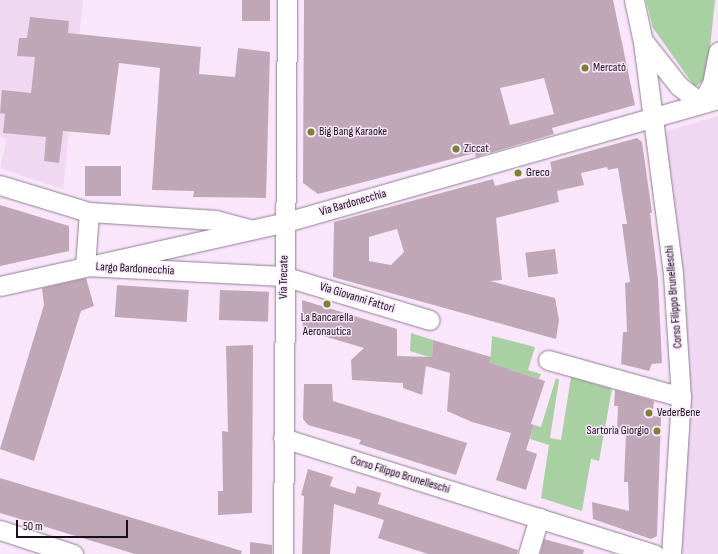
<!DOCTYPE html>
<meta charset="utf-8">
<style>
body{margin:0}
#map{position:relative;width:718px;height:554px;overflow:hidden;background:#f9e6fb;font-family:"Sofia Sans Condensed",sans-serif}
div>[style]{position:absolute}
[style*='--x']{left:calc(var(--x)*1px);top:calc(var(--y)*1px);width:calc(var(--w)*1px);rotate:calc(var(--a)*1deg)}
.built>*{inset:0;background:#f0d8f3}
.green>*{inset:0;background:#a9d0a3}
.building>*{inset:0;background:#bfa7b7;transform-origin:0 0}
.roads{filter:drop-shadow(0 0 1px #8f7d90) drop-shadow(0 0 1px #8f7d90)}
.minor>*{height:19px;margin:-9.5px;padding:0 9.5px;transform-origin:9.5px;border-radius:9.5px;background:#fff}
.dots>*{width:11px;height:11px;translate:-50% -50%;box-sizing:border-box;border:2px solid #f9e6fb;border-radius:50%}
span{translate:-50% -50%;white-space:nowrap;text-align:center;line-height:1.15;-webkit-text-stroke:3px #f9e6fb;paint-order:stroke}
.poi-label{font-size:12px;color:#161017}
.left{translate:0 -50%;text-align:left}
.right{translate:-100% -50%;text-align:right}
.street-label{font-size:12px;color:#161017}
.scale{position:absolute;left:16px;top:520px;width:112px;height:18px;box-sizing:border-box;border:2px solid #161017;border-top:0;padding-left:5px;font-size:12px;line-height:14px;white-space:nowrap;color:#161017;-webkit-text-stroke:3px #f9e6fb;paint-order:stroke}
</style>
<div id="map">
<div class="built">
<i style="clip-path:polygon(0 0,83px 0,63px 189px,0 168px,7px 139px,0 137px)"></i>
<i style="clip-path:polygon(718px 116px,718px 554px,678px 554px,688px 401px,664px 132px)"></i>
</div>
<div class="green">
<i style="clip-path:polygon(646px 0,715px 0,707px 78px,695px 87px,653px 28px)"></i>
<i style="clip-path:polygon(411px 333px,433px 340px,432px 358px,410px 351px)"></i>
<i style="clip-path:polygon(492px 336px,535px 347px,528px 370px,541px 374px,539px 379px,507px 369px,490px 367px)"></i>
<i style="clip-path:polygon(571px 377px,612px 389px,599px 461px,591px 459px,582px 511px,541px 498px,549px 445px,530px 439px,534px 425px,541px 427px,556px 378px,559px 380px,550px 438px,561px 440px)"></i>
</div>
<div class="building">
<i style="left:242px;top:0;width:28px;height:21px"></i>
<i style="clip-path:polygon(evenodd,304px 0,613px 0,635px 105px,552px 128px,554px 134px,476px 157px,475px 153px,318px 194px,303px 183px,304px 0,544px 78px,554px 114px,510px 125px,500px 88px,544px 78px)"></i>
<i style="clip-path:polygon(30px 17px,69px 21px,68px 33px,201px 47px,199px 74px,235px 77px,238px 48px,270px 52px,266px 198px,193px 197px,194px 191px,152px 190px,160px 68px,119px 63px,110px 135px,63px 131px,59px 163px,44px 161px,46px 137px,3px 133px,5px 114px,0 113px,2px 90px,31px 93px,35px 57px,17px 56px,19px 38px,27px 38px)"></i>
<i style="clip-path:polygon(evenodd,637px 138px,642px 142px,652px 213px,650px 213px,658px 280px,662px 363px,652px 364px,649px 371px,621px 364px,623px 332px,627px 332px,625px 283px,630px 282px,622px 224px,627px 224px,618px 168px,608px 170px,607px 167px,581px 173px,584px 185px,557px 191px,559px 202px,496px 218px,502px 280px,490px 281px,555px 298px,559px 320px,556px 339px,333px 277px,334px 222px,493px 179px,495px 186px,552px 171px,550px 162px,637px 138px,397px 229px,404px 252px,391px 265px,369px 261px,369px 237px,397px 229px)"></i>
<i style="left:85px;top:166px;width:36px;height:30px"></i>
<i style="clip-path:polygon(0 205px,69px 226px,69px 251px,0 266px)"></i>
<i style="left:555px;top:249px;width:25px;height:30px;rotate:83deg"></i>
<i style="clip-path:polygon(86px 278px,94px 306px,81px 311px,34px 461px,0 449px,44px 305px,42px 288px)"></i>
<i style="left:117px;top:285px;width:72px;height:32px;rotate:4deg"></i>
<i style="left:220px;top:290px;width:49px;height:30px;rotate:2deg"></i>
<i style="clip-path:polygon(302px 300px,397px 329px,397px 356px,432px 357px,433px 340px,491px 357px,490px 363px,545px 381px,531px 424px,534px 425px,526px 450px,537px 454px,526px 490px,496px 480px,511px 433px,472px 422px,447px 411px,450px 373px,426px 366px,422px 395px,403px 388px,403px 383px,352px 380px,351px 360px,364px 348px,303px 330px)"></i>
<i style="clip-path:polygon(253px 345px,252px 513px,218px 515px,218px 491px,223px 491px,222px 431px,228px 432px,226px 346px)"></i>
<i style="clip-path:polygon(304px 384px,332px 384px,333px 401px,467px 443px,456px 475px,359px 444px,361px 440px,308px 425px,303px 419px)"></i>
<i style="clip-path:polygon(615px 390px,654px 401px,652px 416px,661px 417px,657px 536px,651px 539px,593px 519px,592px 502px,629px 511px,628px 482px,624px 482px,626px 432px,617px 431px,618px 406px,614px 406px)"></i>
<i style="clip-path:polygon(308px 469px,333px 477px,330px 486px,355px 494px,357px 486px,381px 493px,378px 504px,518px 550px,517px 554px,428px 554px,378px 538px,384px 520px,334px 504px,330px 554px,302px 554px,304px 496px,301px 495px)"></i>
<i style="clip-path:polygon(0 478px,242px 551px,241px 554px,135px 554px,0 513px)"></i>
<i style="clip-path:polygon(544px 539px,584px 550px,583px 554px,540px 554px)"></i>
<i style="clip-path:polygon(250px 542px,272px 545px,272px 554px,250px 554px)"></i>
</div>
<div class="roads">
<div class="minor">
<i style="--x:634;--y:0;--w:43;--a:77.9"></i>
<i style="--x:643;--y:42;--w:234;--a:82.6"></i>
<i style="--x:673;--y:274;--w:123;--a:86.3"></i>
<i style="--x:681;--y:397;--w:157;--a:93.6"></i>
<i style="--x:644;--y:42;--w:56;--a:51.5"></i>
<i style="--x:679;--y:86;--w:28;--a:38"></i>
<i style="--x:701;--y:103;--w:22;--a:-60"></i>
<i style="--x:712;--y:84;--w:33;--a:-79"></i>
<i style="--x:0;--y:185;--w:93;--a:16.9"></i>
<i style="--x:249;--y:229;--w:34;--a:-165"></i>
<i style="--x:216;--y:220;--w:127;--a:-176.4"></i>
<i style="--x:89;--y:212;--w:54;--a:94.2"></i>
<i style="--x:85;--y:266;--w:198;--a:2.9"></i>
<i style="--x:283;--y:276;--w:153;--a:16.7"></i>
<i style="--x:0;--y:286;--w:293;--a:-12.6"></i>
<i style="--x:286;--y:222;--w:449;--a:-15.9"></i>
<i style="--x:548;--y:360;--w:138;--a:15.5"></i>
<i style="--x:283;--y:438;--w:389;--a:17.4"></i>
<i style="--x:0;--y:530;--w:77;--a:18.2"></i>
<i style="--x:283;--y:554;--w:554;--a:-89.59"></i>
<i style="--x:528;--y:554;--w:38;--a:-73"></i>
</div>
</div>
<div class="dots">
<i style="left:585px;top:68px;background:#7a832f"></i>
<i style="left:311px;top:132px;background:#7a832f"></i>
<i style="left:456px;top:149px;background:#7a832f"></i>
<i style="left:518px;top:173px;background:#7a832f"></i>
<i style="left:327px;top:304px;background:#7a832f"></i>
<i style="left:649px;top:413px;background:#7a832f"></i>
<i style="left:657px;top:431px;background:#7a832f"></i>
</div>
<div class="poi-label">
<span class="left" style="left:593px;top:68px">Mercatò</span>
<span class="left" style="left:319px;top:132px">Big Bang Karaoke</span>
<span class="left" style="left:464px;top:149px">Ziccat</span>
<span class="left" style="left:526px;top:173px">Greco</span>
<span style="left:327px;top:325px">La Bancarella<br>Aeronautica</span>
<span class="left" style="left:657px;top:413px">VederBene</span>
<span class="right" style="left:649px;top:431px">Sartoria Giorgio</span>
</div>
<div class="street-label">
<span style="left:353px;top:203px;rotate:-16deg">Via Bardonecchia</span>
<span style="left:135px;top:269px;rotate:3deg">Largo Bardonecchia</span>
<span style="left:284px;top:277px;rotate:-89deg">Via Trecate</span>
<span style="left:674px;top:297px;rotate:-95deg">Corso Filippo Brunelleschi</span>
<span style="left:357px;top:298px;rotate:17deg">Via Giovanni Fattori</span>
<span style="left:400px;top:475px;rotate:17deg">Corso Filippo Brunelleschi</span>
</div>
<div class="scale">50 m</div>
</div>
